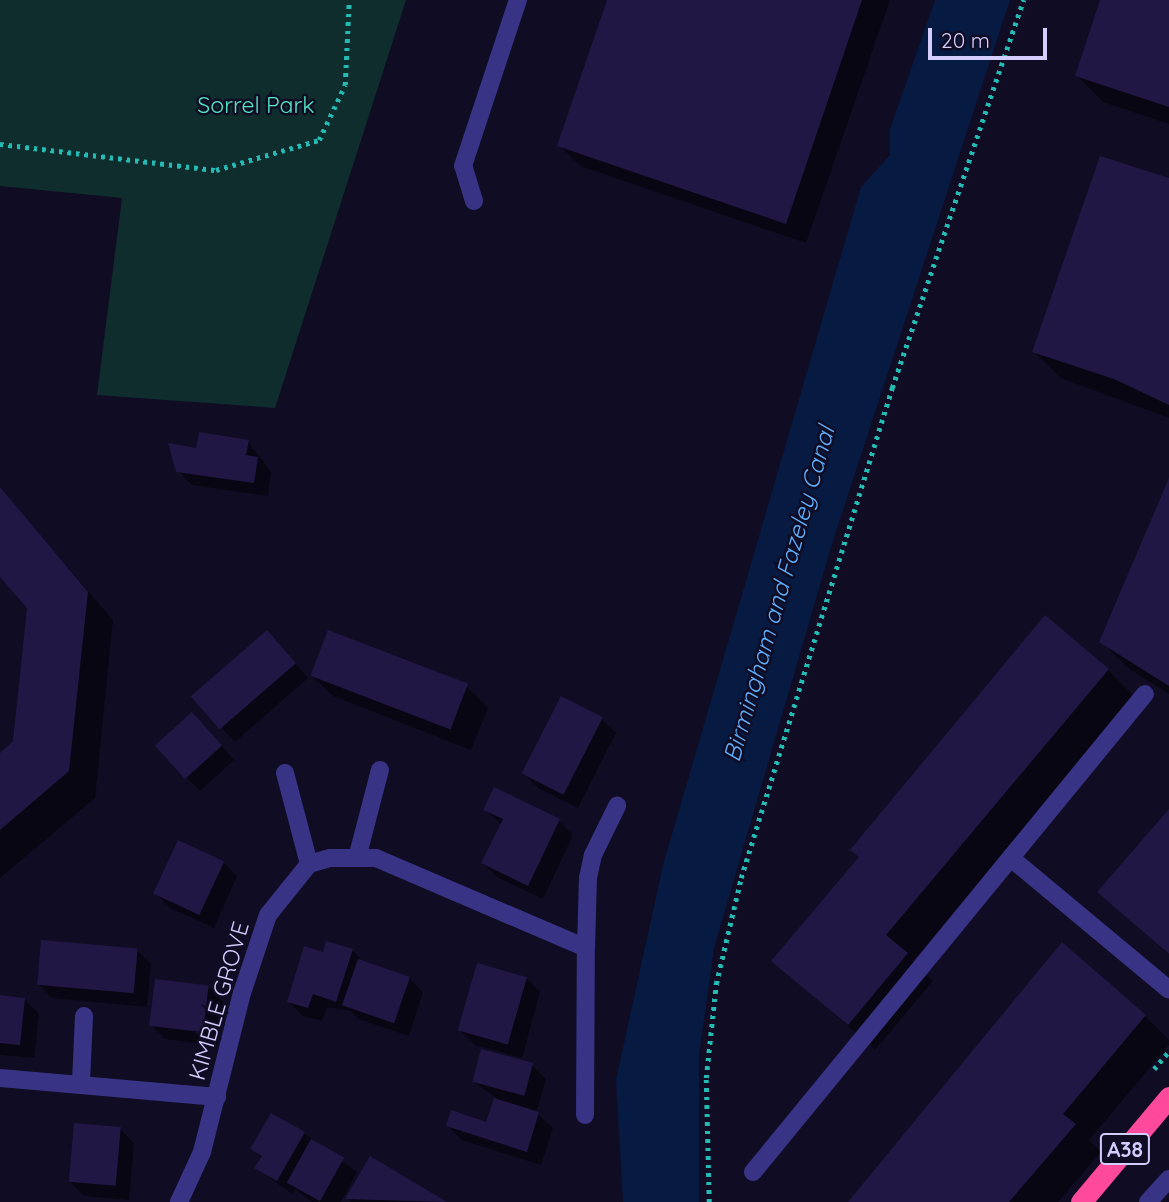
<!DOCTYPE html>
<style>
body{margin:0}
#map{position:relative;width:1169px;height:1202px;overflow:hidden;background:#100c23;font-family:Quicksand,sans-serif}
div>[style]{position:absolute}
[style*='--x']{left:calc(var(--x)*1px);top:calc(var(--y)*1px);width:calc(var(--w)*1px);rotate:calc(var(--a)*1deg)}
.green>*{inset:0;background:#0f2d2d}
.water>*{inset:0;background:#061a42}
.shadow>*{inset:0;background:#0007}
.building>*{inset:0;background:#211745;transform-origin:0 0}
.path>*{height:4.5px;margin-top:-2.25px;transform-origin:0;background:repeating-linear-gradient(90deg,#25bbb5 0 3.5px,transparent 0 8.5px)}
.minor>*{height:18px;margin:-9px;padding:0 9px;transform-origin:9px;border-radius:9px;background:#383385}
.highway>*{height:21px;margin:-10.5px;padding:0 10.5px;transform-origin:10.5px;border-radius:10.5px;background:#ff499c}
span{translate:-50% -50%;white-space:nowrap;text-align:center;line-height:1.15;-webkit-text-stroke:5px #100c23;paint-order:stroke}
.shield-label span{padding:2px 5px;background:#100c23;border:2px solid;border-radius:5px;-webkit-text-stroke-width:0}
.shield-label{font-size:21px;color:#d4ceff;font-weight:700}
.park-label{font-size:23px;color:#51e7c5}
.street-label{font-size:23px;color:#d4ceff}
.water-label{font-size:24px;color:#5cb0ff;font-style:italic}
.scale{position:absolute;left:928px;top:28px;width:119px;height:32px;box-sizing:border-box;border:4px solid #d4ceff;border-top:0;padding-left:9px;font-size:21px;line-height:24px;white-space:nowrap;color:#d4ceff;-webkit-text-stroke:5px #100c23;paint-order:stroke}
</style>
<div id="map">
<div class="green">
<i style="clip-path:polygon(0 0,406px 0,275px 408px,97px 395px,122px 198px,0 186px)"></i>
</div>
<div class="water">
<i style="clip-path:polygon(935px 0,1010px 0,832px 544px,714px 948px,699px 1055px,699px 1202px,623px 1202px,616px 1080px,663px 865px,861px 187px,890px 155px,890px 129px)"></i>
</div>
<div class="shadow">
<i style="clip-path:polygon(609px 0,890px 0,806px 243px,580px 166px,559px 145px)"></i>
<i style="clip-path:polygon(1101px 0,1169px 0,1169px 124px,1103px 102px,1077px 76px)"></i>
<i style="clip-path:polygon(1169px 180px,1169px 418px,1061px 378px,1034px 352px)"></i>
<i style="clip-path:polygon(248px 442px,271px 472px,268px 496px,192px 485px,178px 471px)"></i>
<i style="clip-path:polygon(1169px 483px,1169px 694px,1128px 668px,1101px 641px)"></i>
<i style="clip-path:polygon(0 489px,113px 620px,95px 798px,0 878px,0 755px,15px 742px,29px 607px,0 575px)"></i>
<i style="clip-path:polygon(329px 633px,467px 687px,488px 708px,471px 750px,333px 696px,312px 676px)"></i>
<i style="clip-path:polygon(281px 647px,308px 678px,235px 742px,221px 728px)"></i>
<i style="clip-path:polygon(1108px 670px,1134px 696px,913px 961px,933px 981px,875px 1050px,774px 961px,861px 858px)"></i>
<i style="clip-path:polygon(562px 699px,602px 719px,616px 733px,578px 808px,538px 788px,524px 774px)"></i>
<i style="clip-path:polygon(206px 728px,234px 760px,200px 791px,186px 777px)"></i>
<i style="clip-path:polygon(494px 790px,559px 821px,573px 835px,543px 899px,497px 877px,483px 863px,502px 825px,485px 809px)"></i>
<i style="clip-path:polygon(1169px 812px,1169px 955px,1100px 892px)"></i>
<i style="clip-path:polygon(223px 862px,237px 876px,214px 928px,170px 908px,156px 894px)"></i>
<i style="clip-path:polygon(137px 950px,151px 964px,147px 1007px,52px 998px,38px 984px)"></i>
<i style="clip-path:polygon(352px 950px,365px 964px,409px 978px,423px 992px,409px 1036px,358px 1019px,351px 1011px,327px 1007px,322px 1021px,303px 1016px,289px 1002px,324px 954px)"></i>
<i style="clip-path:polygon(526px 978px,540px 992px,522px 1058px,475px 1045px,461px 1031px)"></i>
<i style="clip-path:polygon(209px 987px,223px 1002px,217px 1046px,165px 1039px,151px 1025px)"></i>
<i style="clip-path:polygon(0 997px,25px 1000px,39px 1014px,34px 1058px,0 1055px)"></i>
<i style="clip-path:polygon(1145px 1016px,1169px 1040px,1169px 1045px,1089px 1140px,1101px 1152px,1058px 1202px,851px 1202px)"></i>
<i style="clip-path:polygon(532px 1065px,546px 1079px,536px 1113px,553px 1128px,541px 1165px,462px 1140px,448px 1126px,488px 1124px,496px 1098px,474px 1082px)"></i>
<i style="clip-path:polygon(120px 1129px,134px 1143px,129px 1200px,84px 1196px,70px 1182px)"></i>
<i style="clip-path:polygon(304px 1133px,357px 1172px,341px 1202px,312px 1202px,295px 1189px,292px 1194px,256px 1168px,262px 1158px,253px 1149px)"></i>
<i style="clip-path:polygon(371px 1159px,444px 1202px,351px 1202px,348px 1199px)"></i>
</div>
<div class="building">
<i style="clip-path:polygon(607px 0,862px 0,786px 224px,557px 146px)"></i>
<i style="clip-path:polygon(1100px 0,1169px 0,1169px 107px,1075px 76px)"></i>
<i style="clip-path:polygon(1100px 156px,1169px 178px,1169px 405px,1114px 379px,1032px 352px)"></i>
<i style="clip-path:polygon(199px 432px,249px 440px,246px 455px,258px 457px,254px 483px,176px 472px,168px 443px,196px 448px)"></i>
<i style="clip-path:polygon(1169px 478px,1169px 686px,1099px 642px)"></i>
<i style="clip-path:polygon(0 487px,88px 592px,69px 771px,0 830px,0 753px,13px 741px,27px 608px,0 577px)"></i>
<i style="clip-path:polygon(1045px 615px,1109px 669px,886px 935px,908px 953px,848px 1025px,771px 961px,859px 857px,850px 850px)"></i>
<i style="left:267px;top:630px;width:44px;height:101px;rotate:49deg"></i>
<i style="left:328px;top:630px;width:150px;height:49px;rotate:21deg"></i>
<i style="left:561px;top:696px;width:47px;height:87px;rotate:27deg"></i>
<i style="left:192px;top:712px;width:45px;height:50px;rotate:48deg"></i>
<i style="clip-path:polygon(494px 787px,560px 819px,528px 886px,481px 863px,503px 819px,483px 810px)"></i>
<i style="clip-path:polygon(1169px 809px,1169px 954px,1097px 892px)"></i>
<i style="left:178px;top:840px;width:51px;height:59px;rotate:25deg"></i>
<i style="left:41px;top:940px;width:97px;height:45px;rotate:5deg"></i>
<i style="clip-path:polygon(326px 941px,353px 949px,336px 1002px,313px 994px,308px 1008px,287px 1002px,304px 946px,323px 952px)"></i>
<i style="clip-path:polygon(1062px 942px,1146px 1015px,1063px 1114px,1076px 1124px,1009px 1202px,848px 1202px)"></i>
<i style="left:358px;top:959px;width:55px;height:49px;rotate:19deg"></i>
<i style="left:477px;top:963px;width:52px;height:70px;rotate:16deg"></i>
<i style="left:155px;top:979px;width:54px;height:47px;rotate:7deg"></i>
<i style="clip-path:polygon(0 995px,25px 998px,20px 1045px,0 1043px)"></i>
<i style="left:481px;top:1049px;width:54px;height:34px;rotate:15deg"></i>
<i style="clip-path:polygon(494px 1098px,539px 1112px,527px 1152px,446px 1126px,451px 1110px,486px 1122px)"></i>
<i style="clip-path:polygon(271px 1113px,305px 1132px,277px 1181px,254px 1168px,262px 1156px,250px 1149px)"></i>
<i style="left:74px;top:1123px;width:47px;height:59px;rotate:5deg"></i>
<i style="left:311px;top:1139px;width:38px;height:50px;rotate:29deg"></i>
<i style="clip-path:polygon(370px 1156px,447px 1202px,345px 1199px)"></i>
</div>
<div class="path">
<i style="--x:0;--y:144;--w:218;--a:6.9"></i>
<i style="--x:216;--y:170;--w:107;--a:-16.2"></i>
<i style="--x:319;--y:140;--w:61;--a:-64.7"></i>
<i style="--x:345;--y:85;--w:85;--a:-87.3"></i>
<i style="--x:1154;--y:1069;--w:23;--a:-50"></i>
<i style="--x:709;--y:1202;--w:124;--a:-91.4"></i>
<i style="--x:706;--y:1078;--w:95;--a:-83.9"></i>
<i style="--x:716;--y:984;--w:109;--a:-76.7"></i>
<i style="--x:741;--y:878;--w:513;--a:-72.87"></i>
<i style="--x:892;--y:388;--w:410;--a:-71.3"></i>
</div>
<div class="minor">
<i style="--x:474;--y:201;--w:37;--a:-107"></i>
<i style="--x:463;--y:166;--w:175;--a:-71.7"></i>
<i style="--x:285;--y:773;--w:94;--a:75.2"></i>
<i style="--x:357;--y:858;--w:91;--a:-75.4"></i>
<i style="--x:1012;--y:859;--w:204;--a:39.8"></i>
<i style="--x:0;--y:1078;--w:218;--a:5"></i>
<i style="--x:81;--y:1082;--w:66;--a:-87.4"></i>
<i style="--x:585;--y:1115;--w:167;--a:-89.7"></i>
<i style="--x:753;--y:1172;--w:618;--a:-50.65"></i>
<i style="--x:179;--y:1202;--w:55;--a:-65.3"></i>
<i style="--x:202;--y:1152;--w:164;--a:-75.9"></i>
<i style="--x:242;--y:993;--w:82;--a:-71.6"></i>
<i style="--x:268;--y:915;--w:65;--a:-51.2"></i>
<i style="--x:309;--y:864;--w:22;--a:-16"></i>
<i style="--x:330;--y:858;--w:46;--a:0"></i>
<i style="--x:376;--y:858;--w:228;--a:23.2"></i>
<i style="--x:586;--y:948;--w:70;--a:-88.4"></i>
<i style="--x:588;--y:878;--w:24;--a:-78"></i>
<i style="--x:593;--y:855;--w:55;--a:-63.9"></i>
<i style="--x:1148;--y:1202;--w:31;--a:-48"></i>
</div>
<div class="highway">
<i style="--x:1081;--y:1202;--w:137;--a:-50"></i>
</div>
<div class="shield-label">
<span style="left:1125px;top:1149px">A38</span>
</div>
<div class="park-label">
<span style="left:256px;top:105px">Sorrel Park</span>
</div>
<div class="street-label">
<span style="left:219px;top:1001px;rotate:-74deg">KIMBLE GROVE</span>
</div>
<div class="water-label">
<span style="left:779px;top:594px;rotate:-74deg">Birmingham and Fazeley Canal</span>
</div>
<div class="scale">20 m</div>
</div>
